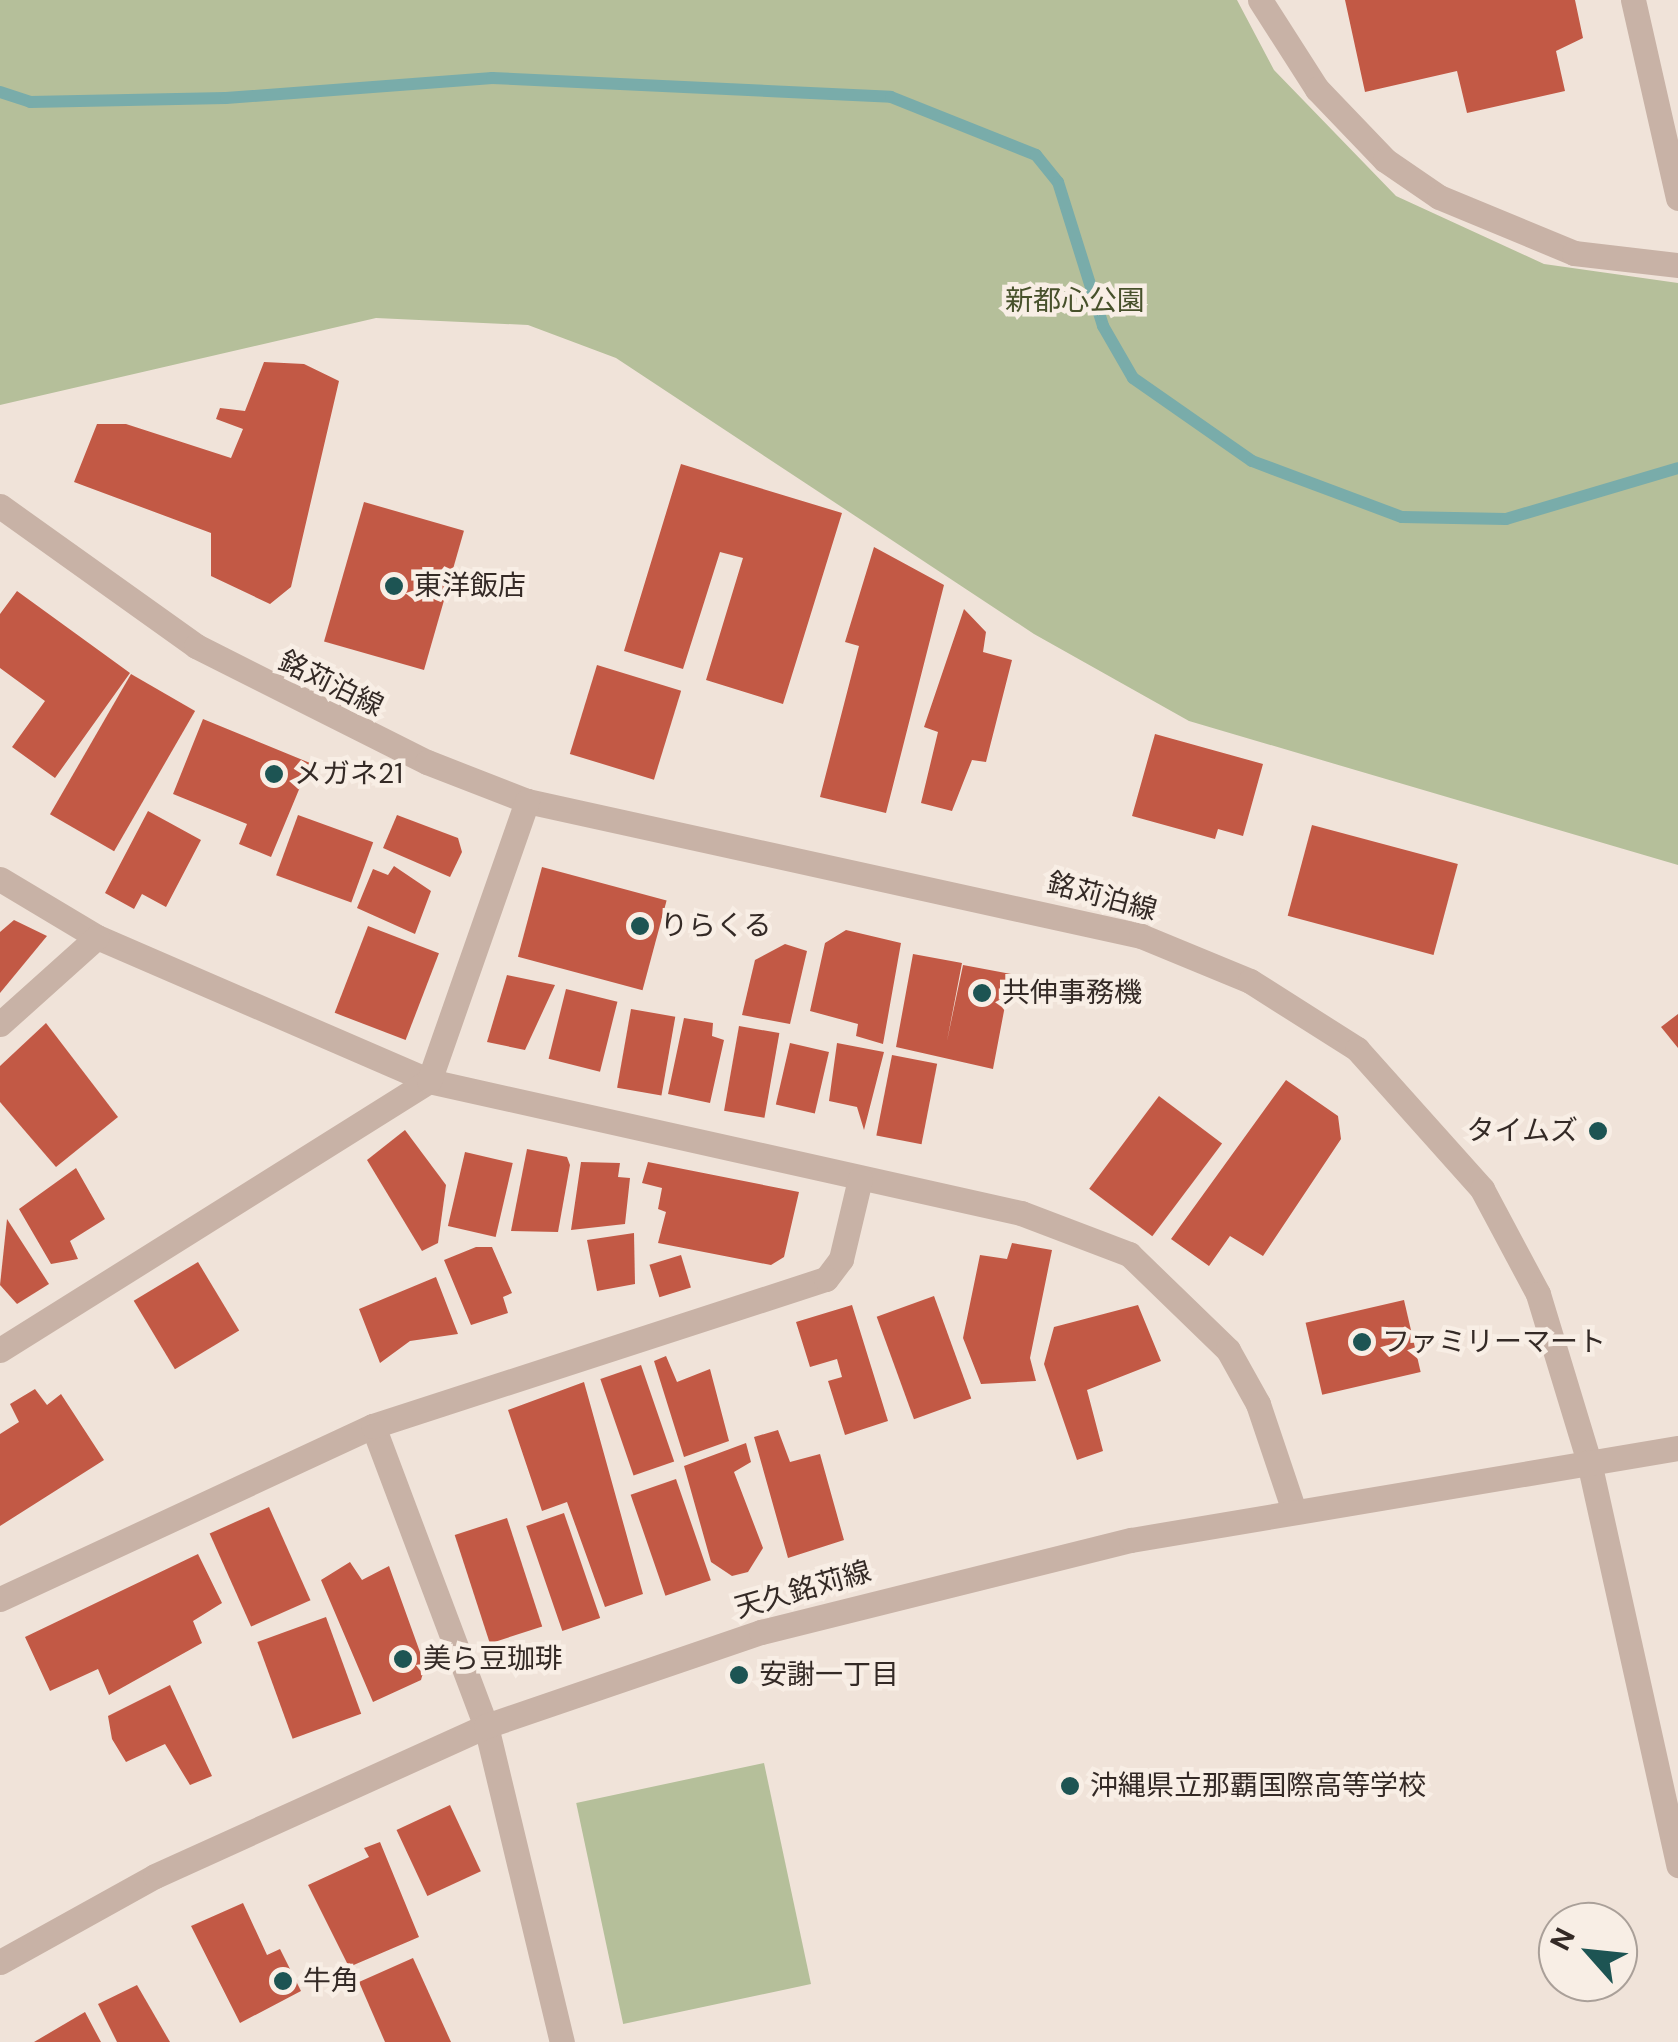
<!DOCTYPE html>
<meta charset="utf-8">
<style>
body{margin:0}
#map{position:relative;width:1678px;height:2042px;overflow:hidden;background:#f0e3d9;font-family:"DM Sans","Noto Sans JP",sans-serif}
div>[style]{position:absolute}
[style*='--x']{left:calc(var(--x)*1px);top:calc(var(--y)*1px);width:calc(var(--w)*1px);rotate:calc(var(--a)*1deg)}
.green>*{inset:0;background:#b5bf9a;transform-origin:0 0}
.stream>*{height:12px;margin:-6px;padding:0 6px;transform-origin:6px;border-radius:6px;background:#79acaa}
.building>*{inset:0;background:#c25945;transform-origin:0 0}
.minor>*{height:25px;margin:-12.5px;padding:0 12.5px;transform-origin:12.5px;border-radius:12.5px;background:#c8b2a6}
.dots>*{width:28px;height:28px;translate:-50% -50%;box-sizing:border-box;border:5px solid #f8eee5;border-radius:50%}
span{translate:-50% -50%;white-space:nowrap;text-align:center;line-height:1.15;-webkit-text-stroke:9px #f8eee5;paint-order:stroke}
.park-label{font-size:28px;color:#47512b}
.poi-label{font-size:28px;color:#342a26}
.left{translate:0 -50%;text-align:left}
.right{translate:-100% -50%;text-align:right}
.street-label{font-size:28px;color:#342a26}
.north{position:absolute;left:1538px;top:1902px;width:100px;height:100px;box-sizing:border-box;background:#f8eee5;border:2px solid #aaa099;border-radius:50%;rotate:297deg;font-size:28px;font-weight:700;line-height:40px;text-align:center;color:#342a26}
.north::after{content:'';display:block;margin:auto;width:35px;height:45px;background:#1d5453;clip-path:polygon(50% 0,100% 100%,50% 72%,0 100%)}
</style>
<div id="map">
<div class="green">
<i style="clip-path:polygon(0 0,1237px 0,1274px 70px,1396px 196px,1544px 264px,1678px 283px,1678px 865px,1189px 721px,1034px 634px,616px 358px,528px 325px,376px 318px,0 405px)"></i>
<i style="left:764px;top:1763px;width:226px;height:192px;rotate:78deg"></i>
</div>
<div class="stream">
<i style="--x:0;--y:92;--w:32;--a:18"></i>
<i style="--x:30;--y:102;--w:196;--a:-1.2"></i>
<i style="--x:226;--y:98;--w:267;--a:-4.3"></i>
<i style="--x:492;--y:78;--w:399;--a:2.7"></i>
<i style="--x:891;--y:97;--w:156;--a:21.8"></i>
<i style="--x:1036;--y:155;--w:35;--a:51"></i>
<i style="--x:1058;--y:182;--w:151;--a:72.6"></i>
<i style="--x:1103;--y:326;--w:60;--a:60"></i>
<i style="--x:1133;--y:378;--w:145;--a:34.9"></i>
<i style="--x:1252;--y:461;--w:160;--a:20.5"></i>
<i style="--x:1402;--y:517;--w:104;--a:1.1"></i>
<i style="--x:1506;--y:519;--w:179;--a:-16.5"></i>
</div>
<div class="building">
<i style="clip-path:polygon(1345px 0,1575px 0,1583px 38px,1556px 51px,1565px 91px,1467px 113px,1457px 71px,1365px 92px)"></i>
<i style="clip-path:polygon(264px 362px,304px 364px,339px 381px,291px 587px,270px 604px,211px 576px,211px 533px,74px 482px,97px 424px,126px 424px,231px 458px,243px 429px,216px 419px,220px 408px,245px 411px)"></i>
<i style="clip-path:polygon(681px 464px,842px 513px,783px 704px,706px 680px,743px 558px,720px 552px,683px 669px,624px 651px)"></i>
<i style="left:364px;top:502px;width:104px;height:145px;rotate:16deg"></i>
<i style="clip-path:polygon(874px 547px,944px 585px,886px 813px,820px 797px,859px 646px,845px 642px)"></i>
<i style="clip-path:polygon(17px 591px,130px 673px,55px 778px,12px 747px,45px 701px,0 668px,0 614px)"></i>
<i style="clip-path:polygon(964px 609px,986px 632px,983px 652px,1012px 660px,986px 762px,972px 760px,952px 811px,921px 803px,938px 732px,924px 727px)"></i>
<i style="left:597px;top:665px;width:88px;height:93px;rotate:17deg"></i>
<i style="left:131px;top:674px;width:74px;height:162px;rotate:30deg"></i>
<i style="clip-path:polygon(203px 719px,310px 763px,271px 857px,239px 844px,247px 824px,173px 794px)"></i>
<i style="clip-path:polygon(1155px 734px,1263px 764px,1243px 836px,1218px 829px,1215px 839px,1132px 816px)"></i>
<i style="clip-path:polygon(148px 811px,201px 840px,166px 907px,142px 894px,134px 909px,105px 893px)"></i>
<i style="left:298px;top:815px;width:80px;height:64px;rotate:20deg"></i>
<i style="clip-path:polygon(397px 815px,458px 838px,462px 852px,450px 877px,383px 848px)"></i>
<i style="left:1312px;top:825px;width:151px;height:94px;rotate:15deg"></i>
<i style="clip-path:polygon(394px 866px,431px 891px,415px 934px,357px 908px,373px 869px,388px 875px)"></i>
<i style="left:542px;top:867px;width:129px;height:93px;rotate:15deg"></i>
<i style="clip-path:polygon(14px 920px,47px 936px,0 993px,0 932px)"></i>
<i style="left:368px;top:926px;width:76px;height:93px;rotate:21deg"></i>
<i style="clip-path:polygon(846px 930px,901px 943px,883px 1044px,856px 1036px,858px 1024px,810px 1011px,825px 943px)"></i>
<i style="clip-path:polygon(785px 944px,807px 951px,790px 1024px,742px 1015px,755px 960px)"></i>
<i style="clip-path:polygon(913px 954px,962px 963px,947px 1041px,963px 965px,1011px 974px,993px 1069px,896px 1047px)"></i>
<i style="clip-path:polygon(507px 975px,555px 985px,525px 1050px,487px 1042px)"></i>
<i style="left:566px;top:989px;width:53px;height:72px;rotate:14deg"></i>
<i style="left:631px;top:1009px;width:45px;height:80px;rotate:10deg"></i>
<i style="clip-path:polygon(1678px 1014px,1678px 1048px,1661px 1027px)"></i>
<i style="clip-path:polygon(684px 1018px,713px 1023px,712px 1036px,724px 1040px,710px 1103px,668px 1094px)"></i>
<i style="clip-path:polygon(46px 1023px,118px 1117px,56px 1167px,0 1102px,0 1066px)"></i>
<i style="left:739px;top:1026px;width:41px;height:86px;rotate:10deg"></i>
<i style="left:790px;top:1043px;width:40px;height:63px;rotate:13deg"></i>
<i style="clip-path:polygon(837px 1043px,884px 1052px,864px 1130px,857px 1107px,829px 1101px)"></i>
<i style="left:892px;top:1055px;width:46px;height:82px;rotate:11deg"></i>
<i style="clip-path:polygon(1286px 1080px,1338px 1116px,1341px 1139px,1263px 1256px,1230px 1236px,1209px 1266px,1171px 1239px)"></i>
<i style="left:1159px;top:1096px;width:79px;height:116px;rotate:37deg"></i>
<i style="clip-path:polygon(405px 1130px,446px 1185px,438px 1243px,422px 1251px,367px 1160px)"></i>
<i style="clip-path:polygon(527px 1149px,567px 1157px,570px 1165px,558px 1232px,511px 1231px)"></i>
<i style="left:465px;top:1152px;width:49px;height:76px;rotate:13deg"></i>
<i style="clip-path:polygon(581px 1162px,620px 1163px,618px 1177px,630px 1178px,625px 1224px,571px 1230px)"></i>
<i style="clip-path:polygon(648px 1162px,799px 1192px,784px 1257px,771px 1265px,658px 1243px,666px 1212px,658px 1209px,662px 1188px,642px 1183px)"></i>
<i style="clip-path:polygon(76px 1168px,105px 1219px,70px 1241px,78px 1259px,51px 1264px,19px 1209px)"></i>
<i style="clip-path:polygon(7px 1219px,49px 1284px,17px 1304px,0 1285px)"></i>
<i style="clip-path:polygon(634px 1233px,635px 1284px,597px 1291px,587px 1240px)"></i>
<i style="clip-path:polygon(1012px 1243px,1052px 1250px,1030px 1358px,1036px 1381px,981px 1384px,963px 1338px,980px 1255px,1007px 1259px)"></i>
<i style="clip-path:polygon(476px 1247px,492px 1247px,512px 1293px,503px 1297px,508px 1313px,471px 1325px,444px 1260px)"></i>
<i style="left:681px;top:1255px;width:34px;height:33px;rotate:73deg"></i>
<i style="left:198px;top:1262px;width:80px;height:75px;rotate:59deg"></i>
<i style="clip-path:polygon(436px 1277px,458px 1334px,410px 1341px,380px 1363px,359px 1309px)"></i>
<i style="left:934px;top:1296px;width:109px;height:61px;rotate:70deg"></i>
<i style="left:1404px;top:1300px;width:74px;height:101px;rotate:77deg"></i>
<i style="clip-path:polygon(852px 1305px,888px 1421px,845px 1435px,828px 1381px,842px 1377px,837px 1359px,810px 1367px,796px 1322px)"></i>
<i style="clip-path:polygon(1138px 1305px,1161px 1361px,1087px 1390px,1103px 1451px,1077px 1460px,1044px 1364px,1054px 1327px)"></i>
<i style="clip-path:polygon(666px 1356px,677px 1382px,710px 1369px,729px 1441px,684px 1457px,654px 1361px)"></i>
<i style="left:641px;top:1365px;width:102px;height:43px;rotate:71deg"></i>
<i style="clip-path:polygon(584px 1382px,643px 1594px,605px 1607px,567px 1502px,542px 1511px,508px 1410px)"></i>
<i style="clip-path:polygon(35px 1389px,47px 1405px,61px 1394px,104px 1460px,0 1526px,0 1434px,19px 1422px,10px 1404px)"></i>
<i style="clip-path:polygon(778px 1430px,790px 1462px,820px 1454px,844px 1540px,788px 1558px,754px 1437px)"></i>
<i style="clip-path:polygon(746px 1443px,751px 1462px,734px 1472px,763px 1548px,748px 1572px,732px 1576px,711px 1562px,684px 1466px)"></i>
<i style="left:676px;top:1479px;width:107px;height:48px;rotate:71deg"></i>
<i style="left:269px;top:1507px;width:102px;height:65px;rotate:66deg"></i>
<i style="left:564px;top:1513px;width:111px;height:40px;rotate:71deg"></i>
<i style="left:507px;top:1518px;width:114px;height:55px;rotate:72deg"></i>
<i style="clip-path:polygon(198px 1554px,222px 1603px,193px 1621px,202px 1643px,109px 1695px,98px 1669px,50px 1691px,25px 1637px)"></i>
<i style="clip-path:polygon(350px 1562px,362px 1580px,389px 1566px,425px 1666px,421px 1680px,373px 1702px,321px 1580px)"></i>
<i style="left:326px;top:1617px;width:103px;height:73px;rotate:70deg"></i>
<i style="clip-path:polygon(170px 1685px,212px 1776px,190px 1785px,165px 1744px,126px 1762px,112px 1739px,108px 1716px)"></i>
<i style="left:450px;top:1805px;width:73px;height:59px;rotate:65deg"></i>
<i style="clip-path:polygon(380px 1842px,419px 1937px,349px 1967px,308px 1885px,369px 1857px,364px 1848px)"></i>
<i style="clip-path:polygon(243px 1903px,267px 1955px,280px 1949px,301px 1991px,240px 2023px,191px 1926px)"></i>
<i style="clip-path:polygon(413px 1958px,451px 2042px,385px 2042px,359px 1982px)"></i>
<i style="clip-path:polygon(137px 1985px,170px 2042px,117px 2042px,98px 2004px)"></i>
<i style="clip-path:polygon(85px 2012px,101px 2042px,34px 2042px)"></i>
</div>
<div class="minor">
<i style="--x:1260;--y:0;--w:106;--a:57.4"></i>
<i style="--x:1317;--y:89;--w:98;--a:46.2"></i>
<i style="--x:1385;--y:160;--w:65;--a:34.4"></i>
<i style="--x:1439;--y:197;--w:146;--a:22.5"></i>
<i style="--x:1574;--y:253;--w:105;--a:6.6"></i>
<i style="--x:1633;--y:0;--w:203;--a:77.2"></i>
<i style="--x:0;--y:506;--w:241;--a:35.5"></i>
<i style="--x:196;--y:646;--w:258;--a:26.7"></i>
<i style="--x:427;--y:762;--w:107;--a:21.3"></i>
<i style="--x:527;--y:801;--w:629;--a:12.4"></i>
<i style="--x:1141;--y:936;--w:118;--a:22.4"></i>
<i style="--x:1250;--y:981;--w:127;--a:32.4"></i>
<i style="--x:1357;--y:1049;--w:188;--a:48.2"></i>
<i style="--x:1482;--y:1189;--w:119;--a:61.9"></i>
<i style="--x:1538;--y:1294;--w:176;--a:73.1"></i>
<i style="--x:1589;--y:1462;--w:413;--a:77.5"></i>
<i style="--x:0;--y:879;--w:113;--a:30.9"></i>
<i style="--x:97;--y:937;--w:362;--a:23.4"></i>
<i style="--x:429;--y:1081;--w:607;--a:12.57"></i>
<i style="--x:1021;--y:1213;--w:116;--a:20.8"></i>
<i style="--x:1129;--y:1254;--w:138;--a:44.1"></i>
<i style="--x:1228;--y:1350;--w:62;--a:60.9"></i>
<i style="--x:1258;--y:1404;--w:113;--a:71.4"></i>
<i style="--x:0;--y:1024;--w:130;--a:-41.9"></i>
<i style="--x:0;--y:1350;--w:506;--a:-32.09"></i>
<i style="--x:429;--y:1081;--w:297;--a:-70.7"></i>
<i style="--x:373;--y:1426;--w:321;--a:69.4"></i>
<i style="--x:486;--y:1726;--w:325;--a:76.5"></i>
<i style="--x:0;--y:1599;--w:411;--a:-24.9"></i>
<i style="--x:373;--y:1426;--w:476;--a:-18"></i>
<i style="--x:826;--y:1279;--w:25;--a:-53"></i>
<i style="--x:841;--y:1259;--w:82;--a:-76.6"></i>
<i style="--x:0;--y:1962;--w:177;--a:-29"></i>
<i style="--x:155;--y:1876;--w:363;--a:-24.4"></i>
<i style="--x:486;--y:1726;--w:291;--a:-18.9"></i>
<i style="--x:761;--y:1632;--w:381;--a:-14"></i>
<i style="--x:1131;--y:1540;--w:555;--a:-9.55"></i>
</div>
<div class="dots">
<i style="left:394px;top:586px;background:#1d5453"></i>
<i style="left:274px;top:774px;background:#1d5453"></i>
<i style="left:640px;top:926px;background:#1d5453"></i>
<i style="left:982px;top:993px;background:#1d5453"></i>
<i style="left:1598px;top:1131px;background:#1d5453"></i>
<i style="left:1362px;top:1342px;background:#1d5453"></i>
<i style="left:403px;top:1659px;background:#1d5453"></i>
<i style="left:739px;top:1675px;background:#1d5453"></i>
<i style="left:1070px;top:1786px;background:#1d5453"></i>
<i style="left:283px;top:1981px;background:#1d5453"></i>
</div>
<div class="park-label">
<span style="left:1075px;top:301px">新都心公園</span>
</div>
<div class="poi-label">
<span class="left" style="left:414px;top:586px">東洋飯店</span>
<span class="left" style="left:294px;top:774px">メガネ21</span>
<span class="left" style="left:660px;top:926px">りらくる</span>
<span class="left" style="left:1002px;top:993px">共伸事務機</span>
<span class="right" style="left:1578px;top:1131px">タイムズ</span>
<span class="left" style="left:1382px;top:1342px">ファミリーマート</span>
<span class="left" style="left:423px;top:1659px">美ら豆珈琲</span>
<span class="left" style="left:759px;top:1675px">安謝一丁目</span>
<span class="left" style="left:1090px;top:1786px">沖縄県立那覇国際高等学校</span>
<span class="left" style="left:303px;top:1981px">牛角</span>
</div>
<div class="street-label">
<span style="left:331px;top:684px;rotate:26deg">銘苅泊線</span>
<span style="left:1102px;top:897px;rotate:15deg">銘苅泊線</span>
<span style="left:803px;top:1590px;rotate:-16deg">天久銘苅線</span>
</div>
<div class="north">N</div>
</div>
